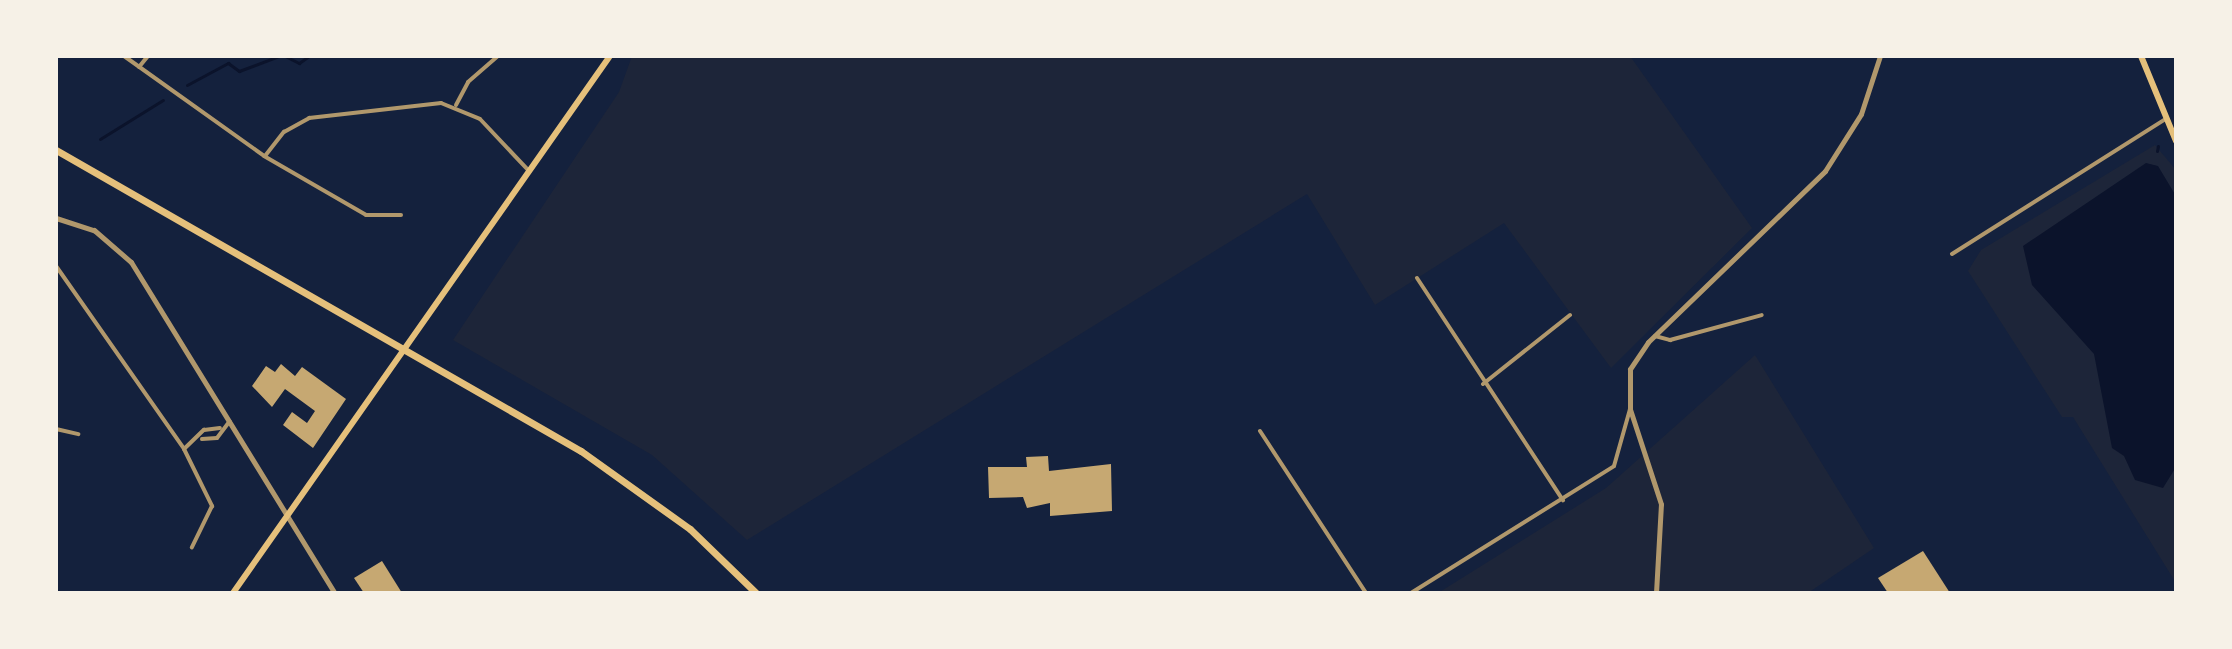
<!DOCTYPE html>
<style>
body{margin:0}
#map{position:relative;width:2232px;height:649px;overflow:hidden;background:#14213d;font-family:Montserrat,sans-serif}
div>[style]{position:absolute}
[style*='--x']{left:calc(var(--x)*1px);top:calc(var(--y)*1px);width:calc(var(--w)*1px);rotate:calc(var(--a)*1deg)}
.green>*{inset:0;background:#1d2539}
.water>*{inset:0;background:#0b132b}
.stream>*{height:3px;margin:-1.5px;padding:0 1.5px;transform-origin:1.5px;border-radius:1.5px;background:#0b132b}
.building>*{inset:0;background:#c6a872}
.minor>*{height:4px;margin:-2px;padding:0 2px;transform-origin:2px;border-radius:2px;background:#b1986c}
.tertiary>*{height:5px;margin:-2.5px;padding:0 2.5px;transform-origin:2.5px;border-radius:2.5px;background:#b1986c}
.secondary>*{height:6px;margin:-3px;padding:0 3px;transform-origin:3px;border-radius:3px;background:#e5c07b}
.primary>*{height:7px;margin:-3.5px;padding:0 3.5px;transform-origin:3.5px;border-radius:3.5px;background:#e5c07b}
span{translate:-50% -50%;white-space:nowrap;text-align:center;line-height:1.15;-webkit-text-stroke:8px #f6f1e7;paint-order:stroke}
.frame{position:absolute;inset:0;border:58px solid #f6f1e7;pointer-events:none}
</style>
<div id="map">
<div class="green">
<i style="clip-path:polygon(632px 56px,1630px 56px,1752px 228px,1611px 368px,1504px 223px,1375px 305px,1307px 194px,747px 540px,652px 455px,453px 340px,619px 92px)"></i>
<i style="clip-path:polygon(2155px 145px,2176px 170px,2176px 583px,2073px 417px,2062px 417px,1968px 271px,1981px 250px)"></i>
<i style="clip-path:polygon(1755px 355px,1874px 548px,1808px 593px,1438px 593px,1606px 488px)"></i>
</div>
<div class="water">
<i style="clip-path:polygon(2146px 163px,2158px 166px,2176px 196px,2176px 467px,2163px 488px,2135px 480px,2124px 456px,2112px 448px,2094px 354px,2032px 285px,2023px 246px)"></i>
</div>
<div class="stream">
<i style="--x:285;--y:56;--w:16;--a:27"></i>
<i style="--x:299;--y:63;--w:12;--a:-35"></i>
<i style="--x:187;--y:85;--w:47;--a:-28.2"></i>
<i style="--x:228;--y:63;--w:14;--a:36"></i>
<i style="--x:239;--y:71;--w:43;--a:-20.6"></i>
<i style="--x:100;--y:139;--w:74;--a:-31.8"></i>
<i style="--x:2157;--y:151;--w:5;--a:-79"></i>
</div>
<div class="building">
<i style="clip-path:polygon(281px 364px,295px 376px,302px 367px,346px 399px,313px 448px,283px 425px,292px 412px,307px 423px,315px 411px,285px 389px,272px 407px,252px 386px,266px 366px,275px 372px)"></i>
<i style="clip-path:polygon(1048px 456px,1049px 471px,1111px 464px,1112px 511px,1050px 516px,1050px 503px,1027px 508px,1023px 497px,989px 498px,988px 467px,1027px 467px,1026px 457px)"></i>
<i style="clip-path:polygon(1923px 551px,1950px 593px,1888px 593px,1878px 578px)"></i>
<i style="clip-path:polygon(382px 561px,402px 593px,364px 593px,354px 578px)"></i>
</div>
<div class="minor">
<i style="--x:124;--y:56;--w:172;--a:35.5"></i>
<i style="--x:264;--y:156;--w:118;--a:30"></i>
<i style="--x:366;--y:215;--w:35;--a:0"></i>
<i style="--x:139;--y:67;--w:14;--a:-51"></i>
<i style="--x:456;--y:105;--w:26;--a:-62"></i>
<i style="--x:468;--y:82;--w:40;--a:-41"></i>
<i style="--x:265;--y:156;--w:31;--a:-52"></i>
<i style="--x:284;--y:132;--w:29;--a:-29"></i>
<i style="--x:309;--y:118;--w:133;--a:-6.5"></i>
<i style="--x:441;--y:103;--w:42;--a:22.3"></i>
<i style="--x:480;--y:119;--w:71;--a:46.7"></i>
<i style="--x:1952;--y:254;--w:251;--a:-32.3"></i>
<i style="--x:56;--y:266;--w:223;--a:55"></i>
<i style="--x:184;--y:449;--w:64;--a:63.8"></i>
<i style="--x:212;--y:506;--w:46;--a:116"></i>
<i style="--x:1417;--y:278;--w:266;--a:56.7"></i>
<i style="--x:1655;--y:336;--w:16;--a:15"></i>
<i style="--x:1670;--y:340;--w:95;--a:-15.2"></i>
<i style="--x:1483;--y:384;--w:111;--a:-38.4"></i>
<i style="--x:56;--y:429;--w:23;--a:13"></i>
<i style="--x:1260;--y:431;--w:194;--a:56.8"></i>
<i style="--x:202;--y:439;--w:15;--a:-4"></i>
<i style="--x:217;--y:438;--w:21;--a:-53"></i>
<i style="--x:184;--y:449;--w:28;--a:-44"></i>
<i style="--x:204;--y:430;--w:16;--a:-7"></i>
<i style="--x:1411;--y:593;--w:239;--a:-32"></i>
<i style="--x:1614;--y:466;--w:59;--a:-74.3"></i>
</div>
<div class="tertiary">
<i style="--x:56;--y:218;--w:40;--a:18"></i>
<i style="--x:94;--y:230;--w:49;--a:40.9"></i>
<i style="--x:131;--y:262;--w:389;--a:58.4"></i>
<i style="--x:1656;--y:593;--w:89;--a:-86.8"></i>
<i style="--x:1661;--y:504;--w:100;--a:-108.1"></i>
<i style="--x:1630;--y:409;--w:40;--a:-90"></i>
<i style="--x:1630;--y:369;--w:32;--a:-56"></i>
<i style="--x:1648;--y:342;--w:246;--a:-44"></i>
<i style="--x:1825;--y:171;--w:67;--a:-57.7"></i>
<i style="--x:1861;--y:114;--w:61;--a:-71.9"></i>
</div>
<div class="secondary">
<i style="--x:2141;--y:56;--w:92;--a:67.6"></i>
<i style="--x:233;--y:593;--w:656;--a:-54.93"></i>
</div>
<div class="primary">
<i style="--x:56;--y:150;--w:605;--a:29.83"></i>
<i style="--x:581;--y:451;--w:134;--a:35.6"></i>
<i style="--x:690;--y:529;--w:92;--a:44.1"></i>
</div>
<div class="frame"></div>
</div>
